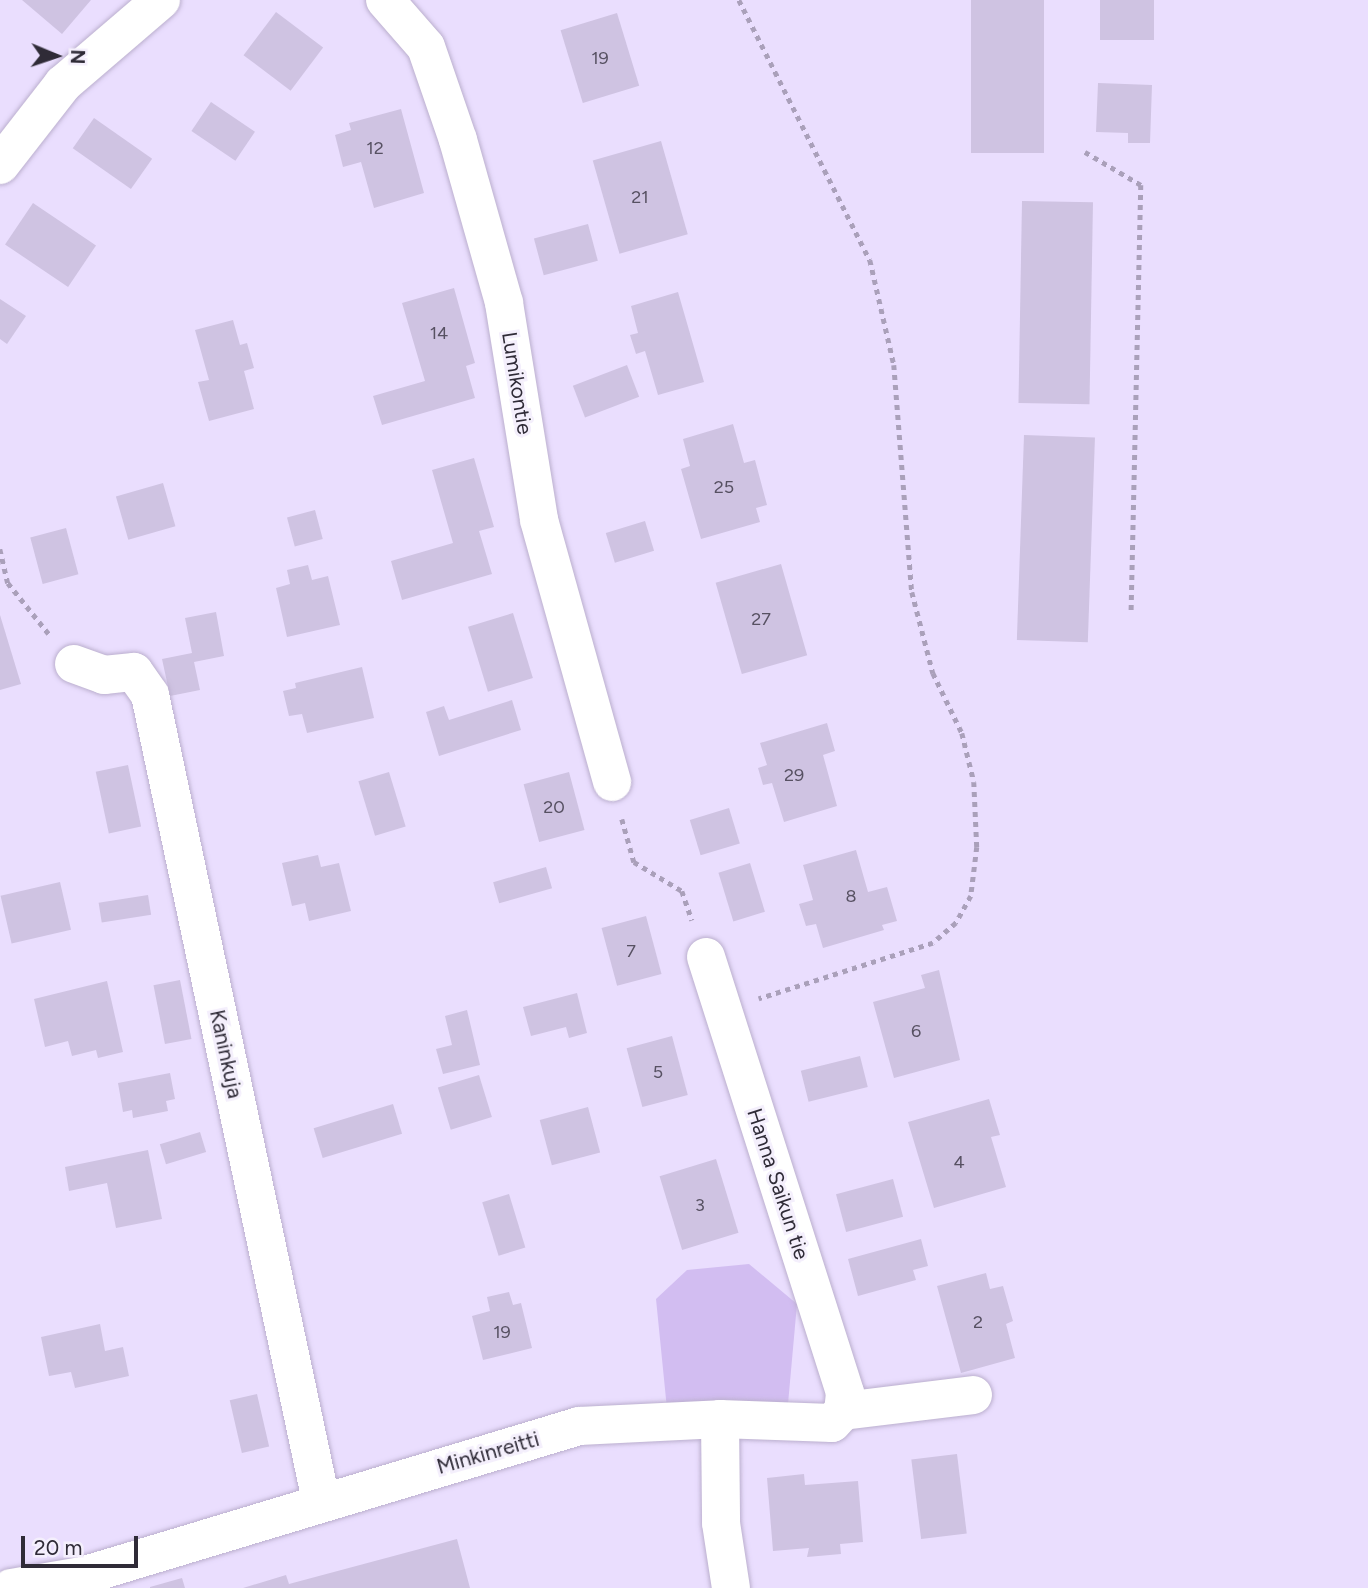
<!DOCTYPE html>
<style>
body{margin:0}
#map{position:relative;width:1368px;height:1588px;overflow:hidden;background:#eadefe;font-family:Figtree,sans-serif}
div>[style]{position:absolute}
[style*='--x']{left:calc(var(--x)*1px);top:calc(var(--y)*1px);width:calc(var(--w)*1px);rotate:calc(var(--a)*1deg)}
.green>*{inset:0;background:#d2bdf1}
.building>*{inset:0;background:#cfc3e2;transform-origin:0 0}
.path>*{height:4.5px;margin-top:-2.25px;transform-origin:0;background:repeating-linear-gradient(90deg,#aaa0ba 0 5px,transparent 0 10px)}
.roads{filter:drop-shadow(0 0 2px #bbafce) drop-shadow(0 0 2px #bbafce)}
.minor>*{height:38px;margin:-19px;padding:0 19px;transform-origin:19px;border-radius:19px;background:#fff}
span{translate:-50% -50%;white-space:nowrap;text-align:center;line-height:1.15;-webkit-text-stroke:6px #f4effc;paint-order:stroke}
.number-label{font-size:18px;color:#575162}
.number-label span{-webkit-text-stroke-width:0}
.street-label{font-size:21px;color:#2f2b37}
.north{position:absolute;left:21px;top:21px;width:70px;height:70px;-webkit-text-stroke:5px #f4effc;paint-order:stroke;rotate:92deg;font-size:19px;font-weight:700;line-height:28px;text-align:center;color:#2f2b37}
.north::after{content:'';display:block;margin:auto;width:24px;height:32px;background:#2f2b37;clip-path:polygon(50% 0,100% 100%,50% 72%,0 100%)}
.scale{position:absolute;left:21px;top:1536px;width:117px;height:32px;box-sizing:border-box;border:4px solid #2f2b37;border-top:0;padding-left:9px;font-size:21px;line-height:24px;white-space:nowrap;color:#2f2b37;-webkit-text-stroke:5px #f4effc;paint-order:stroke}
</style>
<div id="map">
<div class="green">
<i style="clip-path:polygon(749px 1264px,797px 1304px,787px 1415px,667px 1409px,656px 1299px,687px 1270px)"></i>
</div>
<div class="building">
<i style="clip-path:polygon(22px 0,91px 0,62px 34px)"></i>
<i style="left:971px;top:0;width:73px;height:153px"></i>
<i style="left:1100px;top:0;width:54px;height:40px"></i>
<i style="left:276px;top:12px;width:59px;height:54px;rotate:37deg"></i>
<i style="left:617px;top:13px;width:76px;height:59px;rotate:73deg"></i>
<i style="clip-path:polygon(1098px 83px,1152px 85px,1150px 143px,1128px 143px,1128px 133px,1096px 132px)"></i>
<i style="left:211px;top:102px;width:53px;height:35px;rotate:34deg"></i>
<i style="clip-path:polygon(401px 109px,424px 193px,374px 208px,361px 162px,343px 167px,335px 135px,351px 130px,349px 123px)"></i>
<i style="left:94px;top:118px;width:71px;height:37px;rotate:35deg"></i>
<i style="left:661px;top:141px;width:97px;height:71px;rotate:74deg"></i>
<i style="left:1022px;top:201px;width:71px;height:202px;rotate:1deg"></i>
<i style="left:33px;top:203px;width:76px;height:50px;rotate:34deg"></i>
<i style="left:588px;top:224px;width:38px;height:56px;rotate:75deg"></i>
<i style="clip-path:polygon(454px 288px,475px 363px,466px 366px,475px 398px,382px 425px,373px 396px,425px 381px,402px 303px)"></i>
<i style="clip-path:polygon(678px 292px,704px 382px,658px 395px,645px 351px,636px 354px,630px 335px,638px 333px,631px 306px)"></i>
<i style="clip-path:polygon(0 299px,26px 316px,7px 344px,0 339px)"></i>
<i style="clip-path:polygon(233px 320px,240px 345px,247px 343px,254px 368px,244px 371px,254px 409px,209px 421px,198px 382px,209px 380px,195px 330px)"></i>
<i style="left:627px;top:365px;width:34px;height:58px;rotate:69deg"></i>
<i style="clip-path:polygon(733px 424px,744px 463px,755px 460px,767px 505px,756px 508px,760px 522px,701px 539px,681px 469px,690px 466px,683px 439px)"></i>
<i style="left:1024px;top:435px;width:71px;height:205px;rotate:2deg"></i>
<i style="clip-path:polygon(474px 458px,494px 527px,479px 531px,492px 574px,402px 600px,391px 561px,453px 543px,432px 470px)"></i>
<i style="left:163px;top:483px;width:45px;height:49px;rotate:74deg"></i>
<i style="left:315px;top:510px;width:30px;height:29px;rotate:75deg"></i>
<i style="left:645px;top:521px;width:31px;height:41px;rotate:73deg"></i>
<i style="left:66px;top:528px;width:48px;height:37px;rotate:75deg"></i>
<i style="left:781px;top:564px;width:95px;height:68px;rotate:74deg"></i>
<i style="clip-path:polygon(308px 565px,312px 580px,328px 576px,340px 625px,287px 637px,276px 588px,290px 584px,287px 570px)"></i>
<i style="clip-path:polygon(216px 612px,224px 656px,194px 662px,200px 690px,170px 696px,162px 659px,192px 653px,185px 618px)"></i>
<i style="left:513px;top:613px;width:68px;height:47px;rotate:73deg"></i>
<i style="clip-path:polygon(0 615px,21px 684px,0 690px)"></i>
<i style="clip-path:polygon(362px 667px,374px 718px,307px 733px,302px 714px,289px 716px,283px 691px,296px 688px,295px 683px)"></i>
<i style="clip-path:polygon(512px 700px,521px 730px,439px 756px,426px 712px,444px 706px,449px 720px)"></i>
<i style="clip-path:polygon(827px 723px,835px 751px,823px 755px,837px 806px,784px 822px,772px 783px,763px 785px,758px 768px,767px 765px,760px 743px)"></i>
<i style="left:128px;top:765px;width:63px;height:33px;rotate:78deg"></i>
<i style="left:389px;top:772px;width:57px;height:32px;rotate:73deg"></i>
<i style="left:569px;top:772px;width:60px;height:47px;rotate:75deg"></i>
<i style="left:729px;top:808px;width:37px;height:41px;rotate:73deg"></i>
<i style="clip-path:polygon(856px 850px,868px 892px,887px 887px,897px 921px,882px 925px,884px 930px,823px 948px,816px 924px,806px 926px,799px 904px,813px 900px,803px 865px)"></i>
<i style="clip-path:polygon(318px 855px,321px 867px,339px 863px,351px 911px,309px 921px,305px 903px,292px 906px,282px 863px)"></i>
<i style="left:750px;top:863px;width:51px;height:33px;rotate:73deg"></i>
<i style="left:546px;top:867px;width:22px;height:55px;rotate:74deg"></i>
<i style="left:60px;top:882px;width:49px;height:61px;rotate:77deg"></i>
<i style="left:148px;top:895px;width:20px;height:50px;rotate:81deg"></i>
<i style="left:646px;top:916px;width:60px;height:46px;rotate:75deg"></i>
<i style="clip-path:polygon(939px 970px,960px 1060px,894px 1078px,873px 1002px,925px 988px,921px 975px)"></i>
<i style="left:180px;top:980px;width:60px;height:27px;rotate:79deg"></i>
<i style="clip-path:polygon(107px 981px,123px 1052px,98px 1058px,96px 1050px,72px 1056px,68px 1041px,45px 1047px,34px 999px)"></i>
<i style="clip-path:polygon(577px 993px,587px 1033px,569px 1038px,566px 1027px,531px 1036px,523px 1007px)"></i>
<i style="clip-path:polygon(467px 1010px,480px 1065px,443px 1074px,436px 1049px,452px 1045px,445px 1016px)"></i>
<i style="left:672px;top:1036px;width:61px;height:47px;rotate:75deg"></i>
<i style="left:860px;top:1056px;width:32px;height:61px;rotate:76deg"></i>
<i style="clip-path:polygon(170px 1073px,175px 1099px,166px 1101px,168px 1111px,133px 1118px,132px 1110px,123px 1112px,118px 1083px)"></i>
<i style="left:479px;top:1075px;width:44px;height:43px;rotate:73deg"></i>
<i style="clip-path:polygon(989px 1099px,1000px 1135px,991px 1137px,1006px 1187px,934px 1208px,908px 1122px)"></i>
<i style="left:393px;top:1104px;width:31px;height:83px;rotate:73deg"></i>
<i style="left:588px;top:1107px;width:47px;height:50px;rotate:75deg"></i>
<i style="left:200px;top:1132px;width:21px;height:42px;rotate:73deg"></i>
<i style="clip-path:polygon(148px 1150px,162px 1219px,116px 1228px,107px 1183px,69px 1191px,65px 1167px)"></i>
<i style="left:716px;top:1159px;width:77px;height:59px;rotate:73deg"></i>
<i style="left:893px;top:1179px;width:39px;height:59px;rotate:75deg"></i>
<i style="left:509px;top:1194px;width:56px;height:28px;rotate:73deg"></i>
<i style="clip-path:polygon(921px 1239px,928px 1266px,913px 1270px,916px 1280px,858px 1296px,848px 1259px)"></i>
<i style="clip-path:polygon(986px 1273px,990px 1289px,1003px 1286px,1013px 1321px,1006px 1324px,1015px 1358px,961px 1373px,937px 1286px)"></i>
<i style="clip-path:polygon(509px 1292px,513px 1305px,521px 1303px,532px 1348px,483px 1360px,472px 1316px,490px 1311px,487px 1297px)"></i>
<i style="clip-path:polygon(100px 1324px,105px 1351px,123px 1347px,129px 1376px,75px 1388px,71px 1372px,49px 1376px,41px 1337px)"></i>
<i style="left:257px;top:1394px;width:54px;height:28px;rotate:77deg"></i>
<i style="left:957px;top:1454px;width:80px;height:46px;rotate:83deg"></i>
<i style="clip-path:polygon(804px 1474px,805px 1485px,858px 1481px,863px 1542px,840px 1544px,841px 1554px,807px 1557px,809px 1548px,773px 1551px,767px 1478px)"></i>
<i style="clip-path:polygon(457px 1539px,470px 1588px,243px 1588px,286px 1575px,289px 1584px)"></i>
<i style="clip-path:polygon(182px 1578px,185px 1588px,150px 1588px,150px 1587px)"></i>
</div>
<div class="path">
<i style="--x:739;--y:0;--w:291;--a:63.3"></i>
<i style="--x:870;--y:260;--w:108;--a:77.1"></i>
<i style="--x:894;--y:365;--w:228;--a:85.5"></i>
<i style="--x:912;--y:592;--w:84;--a:75.5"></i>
<i style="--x:933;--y:673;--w:67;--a:64.2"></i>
<i style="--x:962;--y:733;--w:50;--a:76.2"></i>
<i style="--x:974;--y:782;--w:65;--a:87.4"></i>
<i style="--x:977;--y:847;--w:49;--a:97"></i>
<i style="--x:971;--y:896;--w:31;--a:119"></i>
<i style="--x:956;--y:923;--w:30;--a:139"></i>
<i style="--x:933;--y:943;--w:183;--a:162.2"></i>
<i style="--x:1085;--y:152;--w:65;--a:30.5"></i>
<i style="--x:1141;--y:185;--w:429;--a:91.3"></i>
<i style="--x:0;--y:549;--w:35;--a:77"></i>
<i style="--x:8;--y:583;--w:65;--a:51.2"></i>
<i style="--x:622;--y:819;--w:45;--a:74.4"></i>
<i style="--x:634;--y:862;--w:56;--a:31.1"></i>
<i style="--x:682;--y:891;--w:31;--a:71"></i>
</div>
<div class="roads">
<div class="minor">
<i style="--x:385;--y:0;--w:62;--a:48.9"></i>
<i style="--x:426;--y:47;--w:98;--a:71"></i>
<i style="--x:458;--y:140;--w:169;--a:74.2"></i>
<i style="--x:504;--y:303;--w:220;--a:80.8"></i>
<i style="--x:539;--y:520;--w:272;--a:74.4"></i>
<i style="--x:0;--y:165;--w:103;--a:-52.1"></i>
<i style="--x:63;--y:84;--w:129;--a:-40.6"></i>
<i style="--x:74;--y:664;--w:32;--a:20"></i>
<i style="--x:104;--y:675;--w:30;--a:-6"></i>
<i style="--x:134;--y:672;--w:28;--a:55"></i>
<i style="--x:150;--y:695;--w:824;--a:78.02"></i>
<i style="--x:706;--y:957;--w:458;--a:72.3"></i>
<i style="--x:845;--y:1393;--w:18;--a:96"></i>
<i style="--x:720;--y:1419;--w:104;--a:89.4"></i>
<i style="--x:721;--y:1523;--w:66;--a:81.3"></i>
<i style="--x:11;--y:1588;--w:72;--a:-9.6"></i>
<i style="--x:82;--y:1576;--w:519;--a:-16.79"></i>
<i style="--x:579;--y:1426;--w:141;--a:-2.8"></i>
<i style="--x:720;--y:1419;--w:112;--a:2"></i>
<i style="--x:832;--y:1423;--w:16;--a:-47"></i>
<i style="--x:843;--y:1411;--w:131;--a:-7"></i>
</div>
</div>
<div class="number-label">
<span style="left:600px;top:58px">19</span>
<span style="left:375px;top:148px">12</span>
<span style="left:640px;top:197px">21</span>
<span style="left:439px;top:333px">14</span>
<span style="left:724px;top:487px">25</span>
<span style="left:761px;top:619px">27</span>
<span style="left:794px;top:775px">29</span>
<span style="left:554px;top:807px">20</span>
<span style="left:851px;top:896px">8</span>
<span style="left:631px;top:951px">7</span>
<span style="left:916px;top:1031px">6</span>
<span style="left:658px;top:1072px">5</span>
<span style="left:959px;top:1162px">4</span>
<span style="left:700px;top:1205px">3</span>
<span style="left:978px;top:1322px">2</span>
<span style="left:502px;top:1332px">19</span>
</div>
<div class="street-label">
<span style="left:517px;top:383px;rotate:81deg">Lumikontie</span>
<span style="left:226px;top:1054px;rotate:78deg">Kaninkuja</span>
<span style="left:778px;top:1184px;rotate:72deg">Hanna Saikun tie</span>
<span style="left:488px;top:1453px;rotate:-16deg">Minkinreitti</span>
</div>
<div class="north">N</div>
<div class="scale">20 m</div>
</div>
